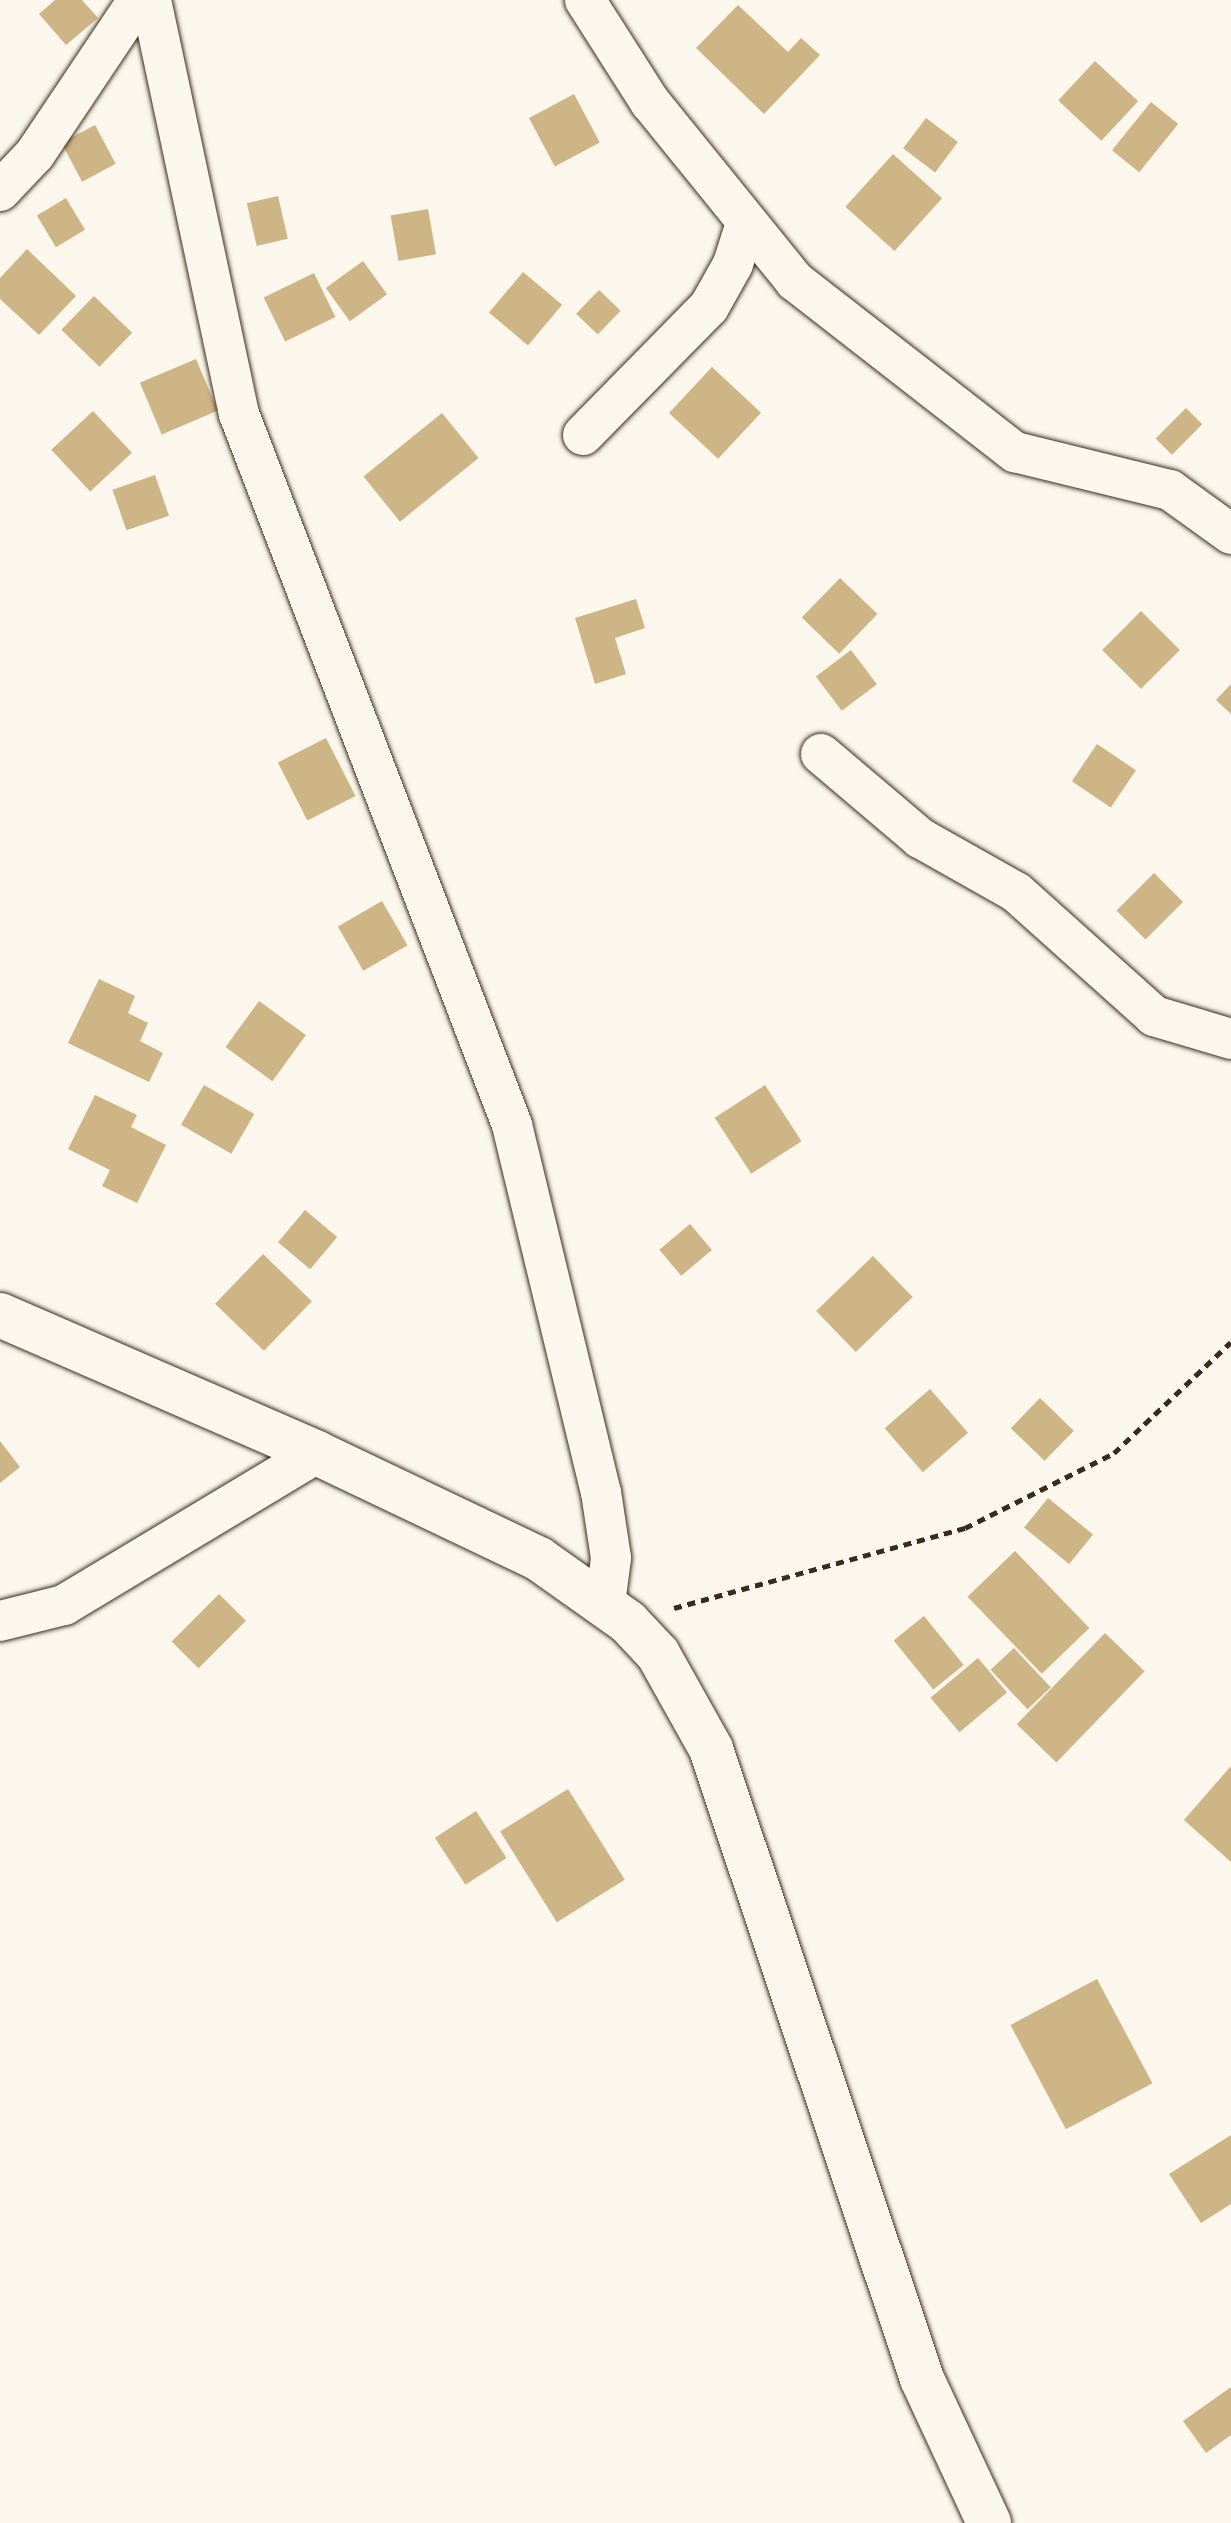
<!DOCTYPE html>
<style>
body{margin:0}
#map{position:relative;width:1231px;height:2523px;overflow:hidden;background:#fbf7ec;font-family:"Architects Daughter",sans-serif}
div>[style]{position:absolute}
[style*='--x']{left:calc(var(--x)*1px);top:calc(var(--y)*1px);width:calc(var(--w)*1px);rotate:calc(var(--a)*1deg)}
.building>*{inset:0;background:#ceb585;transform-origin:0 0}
.path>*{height:5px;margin-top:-2.5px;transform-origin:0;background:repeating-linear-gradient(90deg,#3b2a1e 0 8px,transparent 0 14px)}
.roads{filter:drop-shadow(0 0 2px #3b2a1e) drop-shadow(0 0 2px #3b2a1e)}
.street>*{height:40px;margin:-20px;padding:0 20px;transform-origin:20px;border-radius:20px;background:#fbf7ec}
.secondary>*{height:44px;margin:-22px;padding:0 22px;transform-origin:22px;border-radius:22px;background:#fbf7ec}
span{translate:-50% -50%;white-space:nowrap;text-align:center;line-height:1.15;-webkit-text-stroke:6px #fbf7ec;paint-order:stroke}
</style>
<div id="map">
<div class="building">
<i style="clip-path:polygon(55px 0,82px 0,98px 18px,66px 45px,39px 14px)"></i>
<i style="clip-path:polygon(738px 5px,788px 52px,801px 38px,820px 55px,764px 114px,696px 48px)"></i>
<i style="left:1095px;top:61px;width:59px;height:54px;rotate:43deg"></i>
<i style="left:574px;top:94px;width:55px;height:51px;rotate:62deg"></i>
<i style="left:1151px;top:102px;width:35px;height:62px;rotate:39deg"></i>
<i style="left:926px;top:118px;width:40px;height:38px;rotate:37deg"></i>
<i style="left:95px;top:125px;width:44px;height:38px;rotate:62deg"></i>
<i style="left:893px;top:154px;width:66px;height:71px;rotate:42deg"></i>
<i style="left:278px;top:196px;width:44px;height:32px;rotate:77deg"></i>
<i style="left:66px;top:198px;width:37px;height:34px;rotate:59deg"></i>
<i style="left:428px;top:209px;width:46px;height:38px;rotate:80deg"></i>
<i style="clip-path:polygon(27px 249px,76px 296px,39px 335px,0 299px,0 278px)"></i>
<i style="left:363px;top:261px;width:41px;height:46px;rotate:54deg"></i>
<i style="left:523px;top:272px;width:51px;height:53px;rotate:40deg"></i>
<i style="left:314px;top:273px;width:49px;height:56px;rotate:64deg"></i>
<i style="left:599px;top:290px;width:30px;height:33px;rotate:44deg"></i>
<i style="left:94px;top:296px;width:53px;height:47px;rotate:44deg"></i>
<i style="left:196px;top:359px;width:56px;height:61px;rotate:67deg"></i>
<i style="left:712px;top:367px;width:67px;height:63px;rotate:43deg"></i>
<i style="left:1186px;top:408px;width:23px;height:43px;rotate:45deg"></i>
<i style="left:93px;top:411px;width:57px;height:57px;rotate:47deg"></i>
<i style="left:442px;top:413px;width:58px;height:101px;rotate:51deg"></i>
<i style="left:155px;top:475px;width:43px;height:45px;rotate:71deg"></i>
<i style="left:840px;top:578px;width:52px;height:55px;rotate:44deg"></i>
<i style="clip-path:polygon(636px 599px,645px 628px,615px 638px,626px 674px,595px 684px,575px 618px)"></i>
<i style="left:1141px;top:611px;width:55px;height:55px;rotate:45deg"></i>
<i style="left:851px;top:650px;width:43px;height:44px;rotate:53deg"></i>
<i style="clip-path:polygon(1231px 684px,1231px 714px,1216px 700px)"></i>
<i style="left:326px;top:738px;width:65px;height:54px;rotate:63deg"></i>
<i style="left:1097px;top:744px;width:47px;height:45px;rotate:34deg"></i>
<i style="left:1154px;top:873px;width:41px;height:53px;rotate:45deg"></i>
<i style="left:382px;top:901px;width:51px;height:51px;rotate:60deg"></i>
<i style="clip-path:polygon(99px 979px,135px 996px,128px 1013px,148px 1023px,140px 1041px,163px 1053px,149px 1082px,68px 1043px)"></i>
<i style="left:259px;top:1001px;width:58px;height:57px;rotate:36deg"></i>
<i style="left:204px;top:1085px;width:58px;height:46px;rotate:30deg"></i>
<i style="left:765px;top:1085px;width:67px;height:60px;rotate:57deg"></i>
<i style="clip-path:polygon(95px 1095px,137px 1115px,131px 1127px,166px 1145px,137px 1203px,102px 1186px,110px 1170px,68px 1149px)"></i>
<i style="left:305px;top:1210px;width:42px;height:42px;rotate:40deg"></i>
<i style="left:690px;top:1224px;width:34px;height:40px;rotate:50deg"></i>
<i style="left:263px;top:1254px;width:68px;height:69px;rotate:44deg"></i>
<i style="left:873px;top:1256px;width:57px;height:79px;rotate:46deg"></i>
<i style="left:930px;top:1389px;width:58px;height:60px;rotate:49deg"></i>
<i style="left:1040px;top:1398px;width:47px;height:42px;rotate:44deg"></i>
<i style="clip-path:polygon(0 1441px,20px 1467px,0 1483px)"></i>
<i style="left:1048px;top:1498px;width:58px;height:38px;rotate:39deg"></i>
<i style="left:1015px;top:1551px;width:107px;height:66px;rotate:46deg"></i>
<i style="left:219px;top:1594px;width:38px;height:67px;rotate:45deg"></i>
<i style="left:924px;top:1616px;width:63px;height:39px;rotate:51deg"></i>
<i style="left:1105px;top:1633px;width:55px;height:127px;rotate:44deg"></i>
<i style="left:1014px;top:1648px;width:54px;height:32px;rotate:47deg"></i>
<i style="left:978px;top:1658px;width:45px;height:62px;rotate:50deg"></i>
<i style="clip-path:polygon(1231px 1766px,1231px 1862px,1184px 1820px)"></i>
<i style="left:568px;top:1789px;width:107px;height:80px;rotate:58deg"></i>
<i style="left:476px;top:1811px;width:56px;height:49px;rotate:57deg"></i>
<i style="left:1097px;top:1979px;width:118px;height:98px;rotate:62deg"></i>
<i style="clip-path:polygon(1231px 2135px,1231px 2204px,1201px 2223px,1169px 2174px)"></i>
<i style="clip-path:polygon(1231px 2387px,1231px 2435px,1206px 2453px,1183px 2421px)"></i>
</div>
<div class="path">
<i style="--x:674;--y:1608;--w:302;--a:-15.4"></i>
<i style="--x:965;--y:1528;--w:167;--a:-26.7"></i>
<i style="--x:1114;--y:1453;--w:161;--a:-43.5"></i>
</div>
<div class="roads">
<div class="street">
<i style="--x:151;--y:0;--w:423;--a:78"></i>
<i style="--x:239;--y:414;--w:762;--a:68.99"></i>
<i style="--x:512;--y:1125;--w:378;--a:76.4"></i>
<i style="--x:601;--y:1492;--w:67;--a:81.4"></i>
<i style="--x:611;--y:1558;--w:46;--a:97.4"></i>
<i style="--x:585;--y:0;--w:121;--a:57.5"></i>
<i style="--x:650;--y:102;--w:230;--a:51"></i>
<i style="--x:795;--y:281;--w:279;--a:37.9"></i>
<i style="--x:1015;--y:452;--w:160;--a:13.8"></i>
<i style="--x:1170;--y:490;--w:75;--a:35.8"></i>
<i style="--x:0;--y:191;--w:51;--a:-46.6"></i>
<i style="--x:35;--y:154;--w:185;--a:-56.2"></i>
<i style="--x:583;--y:435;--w:180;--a:-45.5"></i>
<i style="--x:709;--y:307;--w:49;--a:-60.8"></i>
<i style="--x:733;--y:264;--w:43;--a:-72.4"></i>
<i style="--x:821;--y:754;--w:130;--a:40.3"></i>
<i style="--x:920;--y:838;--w:110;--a:29.4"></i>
<i style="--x:1016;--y:892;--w:186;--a:41.9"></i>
<i style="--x:1154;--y:1016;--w:80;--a:16.6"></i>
<i style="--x:0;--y:1621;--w:66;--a:-14"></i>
<i style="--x:64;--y:1605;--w:295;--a:-31"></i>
</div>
<div class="secondary">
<i style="--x:0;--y:1315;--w:346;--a:23.5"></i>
<i style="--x:317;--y:1453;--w:246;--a:25.5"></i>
<i style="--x:539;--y:1559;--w:109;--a:35.3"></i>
<i style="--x:628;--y:1622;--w:44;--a:46.8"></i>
<i style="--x:658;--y:1654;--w:109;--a:60.8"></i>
<i style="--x:711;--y:1749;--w:664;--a:71.48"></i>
<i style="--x:922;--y:2379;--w:159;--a:65"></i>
</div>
</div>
</div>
